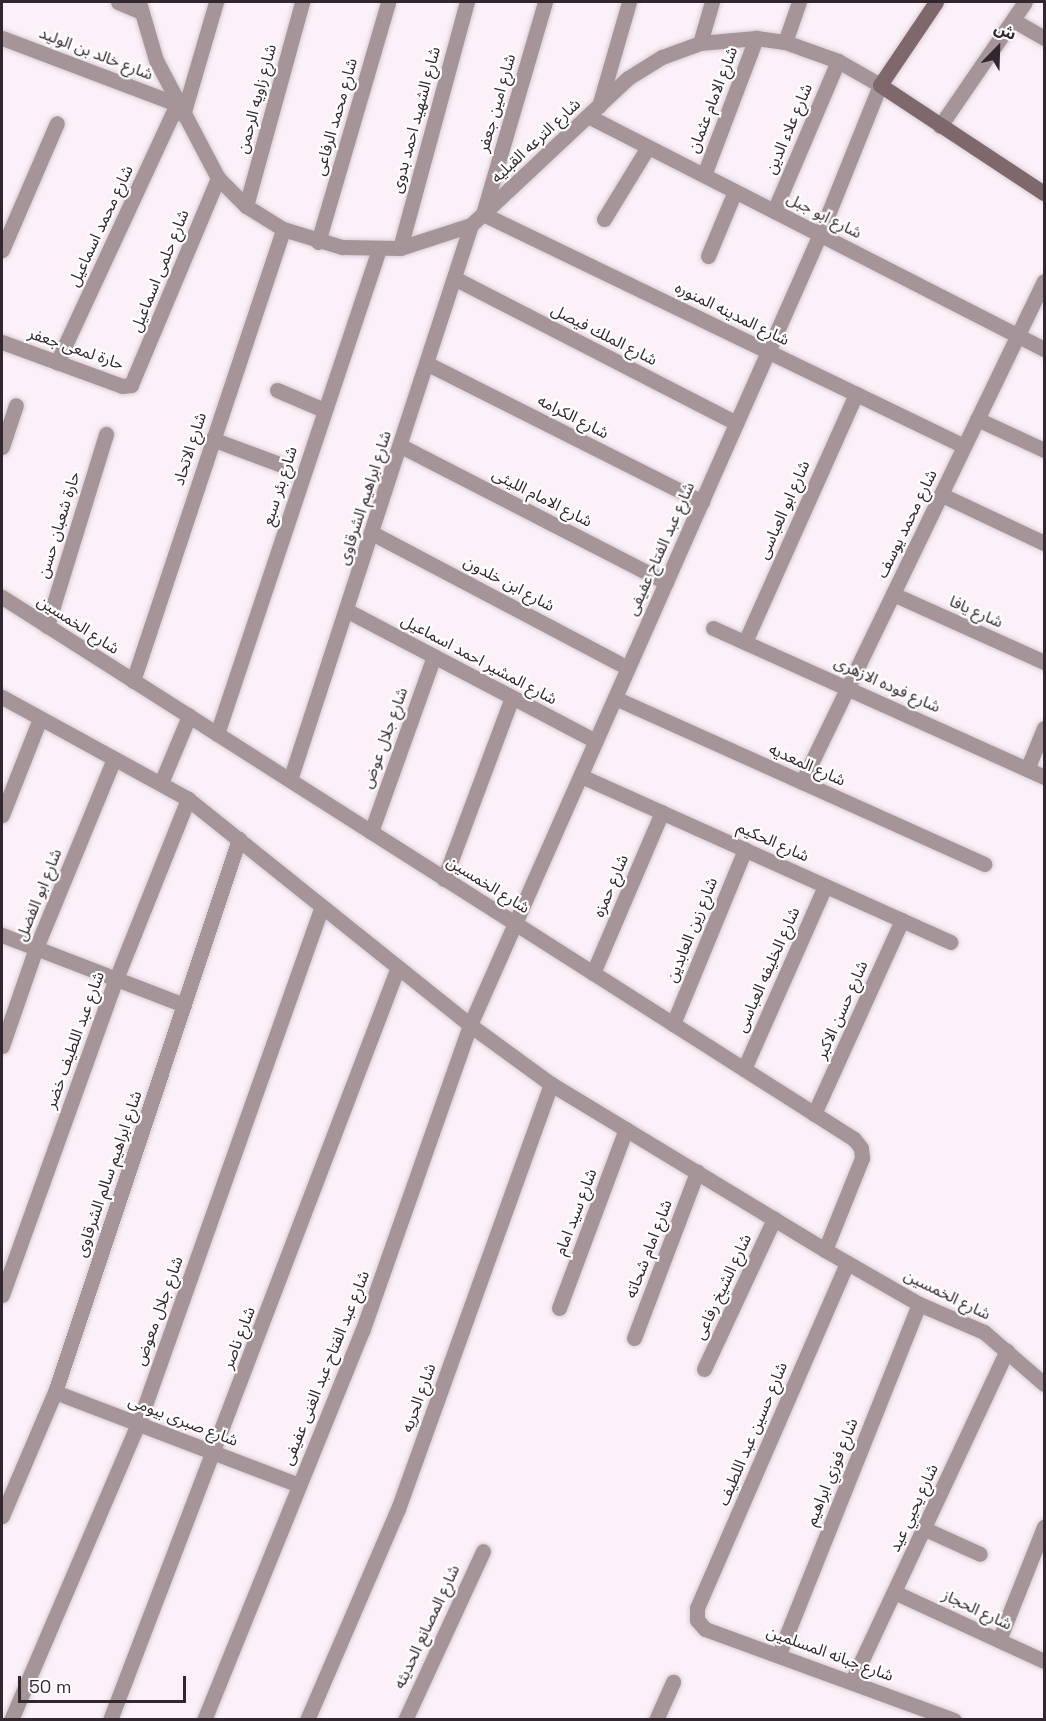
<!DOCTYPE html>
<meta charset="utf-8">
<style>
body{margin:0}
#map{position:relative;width:1046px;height:1721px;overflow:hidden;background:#fdf1f9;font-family:"Space Grotesk","Noto Sans Arabic",sans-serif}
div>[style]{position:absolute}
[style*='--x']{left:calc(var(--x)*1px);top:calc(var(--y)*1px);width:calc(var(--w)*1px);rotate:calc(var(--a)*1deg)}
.roads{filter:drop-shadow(0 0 2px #d9cdd5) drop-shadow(0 0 2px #d9cdd5)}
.street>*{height:15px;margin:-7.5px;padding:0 7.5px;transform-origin:7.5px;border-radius:7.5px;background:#a59598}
.secondary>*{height:15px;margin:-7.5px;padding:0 7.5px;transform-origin:7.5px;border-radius:7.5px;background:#7e686c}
span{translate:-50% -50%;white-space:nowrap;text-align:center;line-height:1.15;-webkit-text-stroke:4.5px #fff;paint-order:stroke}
.street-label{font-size:16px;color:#33272f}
.frame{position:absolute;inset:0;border:3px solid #33272f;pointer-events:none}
.north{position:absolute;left:968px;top:18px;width:60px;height:60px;-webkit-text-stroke:4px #fff;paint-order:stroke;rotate:23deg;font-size:16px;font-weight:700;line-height:24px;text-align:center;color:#33272f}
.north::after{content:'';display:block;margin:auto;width:21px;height:27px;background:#33272f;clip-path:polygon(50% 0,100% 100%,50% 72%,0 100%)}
.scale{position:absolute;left:18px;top:1676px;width:168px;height:27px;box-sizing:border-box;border:3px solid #33272f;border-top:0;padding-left:8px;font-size:18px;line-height:21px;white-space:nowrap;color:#33272f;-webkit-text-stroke:4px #fff;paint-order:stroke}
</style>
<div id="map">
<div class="roads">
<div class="street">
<i style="--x:118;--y:2;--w:25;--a:23"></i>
<i style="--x:139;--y:2;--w:60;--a:73.7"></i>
<i style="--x:156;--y:60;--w:133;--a:62.3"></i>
<i style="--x:218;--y:178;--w:40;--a:45"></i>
<i style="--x:246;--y:206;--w:44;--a:31.9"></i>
<i style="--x:283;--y:229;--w:62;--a:17"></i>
<i style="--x:342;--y:247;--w:58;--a:1"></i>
<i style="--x:400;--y:248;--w:75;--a:-17.9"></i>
<i style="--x:471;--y:225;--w:215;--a:-43.1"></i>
<i style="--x:628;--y:78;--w:40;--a:-32"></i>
<i style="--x:662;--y:57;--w:40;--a:-20.2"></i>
<i style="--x:700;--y:43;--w:56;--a:-5.1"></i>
<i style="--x:756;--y:38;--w:29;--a:8"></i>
<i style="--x:785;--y:42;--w:56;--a:19.7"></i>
<i style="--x:838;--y:61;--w:48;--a:29.7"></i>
<i style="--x:880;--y:85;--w:161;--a:111.9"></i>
<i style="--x:820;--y:234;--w:865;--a:113.87"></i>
<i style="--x:470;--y:1025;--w:324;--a:109.4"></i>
<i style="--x:362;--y:1331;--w:420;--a:112.1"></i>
<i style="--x:545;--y:2;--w:221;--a:106.3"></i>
<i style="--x:483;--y:214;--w:534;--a:25.75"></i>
<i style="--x:1013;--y:20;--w:36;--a:30"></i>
<i style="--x:2;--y:38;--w:187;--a:20.7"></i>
<i style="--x:177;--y:104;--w:285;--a:114.9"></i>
<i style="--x:785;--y:42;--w:42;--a:-70.7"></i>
<i style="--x:700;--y:43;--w:43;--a:-73.7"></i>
<i style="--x:599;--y:106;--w:108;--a:-73.9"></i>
<i style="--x:183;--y:115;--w:118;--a:-73.7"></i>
<i style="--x:588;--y:116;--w:512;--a:27.07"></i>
<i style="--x:940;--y:126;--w:150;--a:-55.6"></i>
<i style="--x:704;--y:175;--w:147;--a:-69.2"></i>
<i style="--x:246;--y:206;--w:212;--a:-74.6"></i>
<i style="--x:774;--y:211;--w:163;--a:-66.9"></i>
<i style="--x:604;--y:219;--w:84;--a:-58.6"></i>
<i style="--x:318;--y:242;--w:250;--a:-73.7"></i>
<i style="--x:400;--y:248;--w:255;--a:-74.8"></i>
<i style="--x:2;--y:250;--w:138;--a:-66.6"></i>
<i style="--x:708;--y:256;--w:70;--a:-67.4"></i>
<i style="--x:456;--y:279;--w:315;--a:27.2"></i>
<i style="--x:2;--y:342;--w:128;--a:20.1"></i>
<i style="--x:122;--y:386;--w:9;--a:-6"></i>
<i style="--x:131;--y:385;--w:225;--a:-67.2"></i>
<i style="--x:428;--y:364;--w:307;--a:26.7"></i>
<i style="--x:277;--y:390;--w:51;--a:23.1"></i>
<i style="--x:977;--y:419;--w:74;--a:24.8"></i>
<i style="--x:212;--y:439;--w:75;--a:20.4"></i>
<i style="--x:401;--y:446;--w:298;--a:27.2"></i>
<i style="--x:2;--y:447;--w:44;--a:-71.6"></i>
<i style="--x:942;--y:495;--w:113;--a:25.2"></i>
<i style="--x:372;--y:533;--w:289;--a:27.8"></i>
<i style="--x:893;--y:594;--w:166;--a:24.2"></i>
<i style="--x:2;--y:597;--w:1010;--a:32.46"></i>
<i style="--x:854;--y:1139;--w:11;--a:52"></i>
<i style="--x:861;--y:1148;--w:10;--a:84"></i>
<i style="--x:862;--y:1158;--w:99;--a:111.9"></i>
<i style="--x:346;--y:610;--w:282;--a:27.7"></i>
<i style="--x:47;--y:626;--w:201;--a:-72.9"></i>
<i style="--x:713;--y:628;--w:363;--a:24.2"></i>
<i style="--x:745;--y:642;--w:272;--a:-65.9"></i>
<i style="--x:133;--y:681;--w:476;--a:-71.6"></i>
<i style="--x:2;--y:697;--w:212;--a:28.7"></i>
<i style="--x:188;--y:799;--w:361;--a:38.7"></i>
<i style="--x:470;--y:1025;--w:100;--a:36.1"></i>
<i style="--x:551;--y:1084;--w:320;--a:31.2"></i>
<i style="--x:825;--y:1250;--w:108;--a:29.9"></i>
<i style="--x:919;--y:1304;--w:71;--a:23.3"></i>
<i style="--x:984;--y:1332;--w:79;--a:40.9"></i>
<i style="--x:615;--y:698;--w:405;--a:24.2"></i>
<i style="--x:217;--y:734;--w:511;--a:-71.53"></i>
<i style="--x:1028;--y:767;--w:42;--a:-67.7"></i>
<i style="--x:581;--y:776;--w:405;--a:24.2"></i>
<i style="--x:290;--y:780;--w:584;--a:-71.94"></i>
<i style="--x:802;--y:782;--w:556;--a:-64.22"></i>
<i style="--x:161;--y:783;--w:73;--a:-67.3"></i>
<i style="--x:2;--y:815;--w:101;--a:-68.5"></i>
<i style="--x:371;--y:832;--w:187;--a:-70.3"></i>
<i style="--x:444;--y:879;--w:194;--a:-69.5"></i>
<i style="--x:2;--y:935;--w:195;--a:21"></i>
<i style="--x:593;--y:973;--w:175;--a:-66.8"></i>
<i style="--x:673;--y:1024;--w:189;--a:-67.6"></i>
<i style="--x:2;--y:1046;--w:104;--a:-70.9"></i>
<i style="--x:36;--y:948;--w:204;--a:-67.6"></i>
<i style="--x:744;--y:1069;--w:200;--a:-66.1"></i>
<i style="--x:814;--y:1114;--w:213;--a:-65.6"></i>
<i style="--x:847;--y:1263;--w:376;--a:113.5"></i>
<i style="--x:697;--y:1608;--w:12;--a:90"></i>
<i style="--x:697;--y:1620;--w:12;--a:48"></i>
<i style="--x:705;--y:1629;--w:265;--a:20.1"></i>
<i style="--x:2;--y:1295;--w:336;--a:-70.2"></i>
<i style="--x:116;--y:979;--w:194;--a:-68.2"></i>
<i style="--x:559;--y:1308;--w:191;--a:-69.5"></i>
<i style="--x:634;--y:1338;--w:178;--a:-69.2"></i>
<i style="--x:704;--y:1369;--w:166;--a:-65"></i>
<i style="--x:55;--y:1392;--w:261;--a:20.9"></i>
<i style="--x:2;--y:1516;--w:135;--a:-66.9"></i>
<i style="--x:55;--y:1392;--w:583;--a:-71.6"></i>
<i style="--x:925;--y:1529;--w:60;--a:24.4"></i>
<i style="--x:894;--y:1592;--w:165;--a:24.7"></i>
<i style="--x:999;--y:1640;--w:122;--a:-68.3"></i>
<i style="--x:779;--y:1654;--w:377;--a:-68.2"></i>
<i style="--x:852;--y:1681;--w:365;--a:-64.9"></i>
<i style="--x:11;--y:1720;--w:324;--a:-66.8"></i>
<i style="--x:139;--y:1422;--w:547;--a:-70.47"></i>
<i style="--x:110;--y:1720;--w:806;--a:-69.07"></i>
<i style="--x:307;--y:1720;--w:230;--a:-66.7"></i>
<i style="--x:398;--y:1509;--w:452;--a:-70.2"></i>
<i style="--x:405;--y:1720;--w:186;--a:-65.2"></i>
<i style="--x:656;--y:1720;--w:42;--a:-65.9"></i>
</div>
<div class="secondary">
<i style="--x:936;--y:2;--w:100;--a:124"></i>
<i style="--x:880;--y:85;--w:196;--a:33.4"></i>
</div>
</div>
<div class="street-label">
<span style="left:96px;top:54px;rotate:21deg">شارع خالد بن الوليد</span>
<span style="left:257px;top:99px;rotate:-75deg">شارع زاويه الرحمن</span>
<span style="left:713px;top:100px;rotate:-69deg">شارع الامام عثمان</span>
<span style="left:497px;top:103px;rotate:-74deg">شارع امين جعفر</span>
<span style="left:336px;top:117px;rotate:-74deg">شارع محمد الرفاعى</span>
<span style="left:416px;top:120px;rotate:-75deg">شارع الشهيد احمد بدوى</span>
<span style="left:789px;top:129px;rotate:-67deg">شارع علاء الدين</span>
<span style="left:536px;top:141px;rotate:-43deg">شارع الترعه القبليه</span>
<span style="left:824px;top:216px;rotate:27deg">شارع ابو جبل</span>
<span style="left:101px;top:226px;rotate:-65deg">شارع محمد اسماعيل</span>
<span style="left:160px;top:271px;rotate:-68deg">شارع حلمى اسماعيل</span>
<span style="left:732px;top:314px;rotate:26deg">شارع المدينه المنوره</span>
<span style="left:604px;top:335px;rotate:27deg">شارع الملك فيصل</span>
<span style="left:76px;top:349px;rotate:19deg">حارة لمعى جعفر</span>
<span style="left:573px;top:417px;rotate:27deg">شارع الكرامه</span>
<span style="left:190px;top:449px;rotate:-72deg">شارع الاتحاد</span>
<span style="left:280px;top:486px;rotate:-72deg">شارع بئر سبع</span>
<span style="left:365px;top:498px;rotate:-72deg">شارع ابراهيم الشرقاوى</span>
<span style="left:542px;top:498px;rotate:27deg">شارع الامام الليثى</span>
<span style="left:784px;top:510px;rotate:-66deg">شارع ابو العباسى</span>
<span style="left:907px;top:524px;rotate:-64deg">شارع محمد يوسف</span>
<span style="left:59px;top:525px;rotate:-73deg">حارة شعبان حسن</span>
<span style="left:661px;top:549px;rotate:-66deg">شارع عبد الفتاح عفيفى</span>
<span style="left:509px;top:584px;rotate:28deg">شارع ابن خلدون</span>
<span style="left:976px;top:612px;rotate:24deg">شارع يافا</span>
<span style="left:78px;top:625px;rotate:33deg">شارع الخمسين</span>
<span style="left:479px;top:660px;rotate:28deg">شارع المشير احمد اسماعيل</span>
<span style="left:887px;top:685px;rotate:24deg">شارع فوده الازهرى</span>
<span style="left:385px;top:738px;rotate:-70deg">شارع جلال عوض</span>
<span style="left:807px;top:765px;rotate:24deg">شارع المعديه</span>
<span style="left:773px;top:842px;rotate:24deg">شارع الحكيم</span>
<span style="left:488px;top:885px;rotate:32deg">شارع الخمسين</span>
<span style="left:611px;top:886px;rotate:-67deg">شارع حمزه</span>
<span style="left:39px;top:895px;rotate:-68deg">شارع ابو الفضل</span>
<span style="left:692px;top:930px;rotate:-68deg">شارع زين العابدين</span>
<span style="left:768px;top:970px;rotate:-66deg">شارع الخليفه العباسى</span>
<span style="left:842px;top:1010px;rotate:-66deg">شارع حسن الاكبر</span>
<span style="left:75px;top:1040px;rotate:-70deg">شارع عبد اللطيف خضر</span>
<span style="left:109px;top:1174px;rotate:-71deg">شارع ابراهيم سالم الشرقاوى</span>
<span style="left:576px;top:1212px;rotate:-69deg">شارع سيد امام</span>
<span style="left:649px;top:1249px;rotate:-69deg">شارع امام شحاته</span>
<span style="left:723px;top:1287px;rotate:-65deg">شارع الشيخ رفاعى</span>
<span style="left:947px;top:1295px;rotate:26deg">شارع الخمسين</span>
<span style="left:159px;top:1311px;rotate:-70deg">شارع جلال معوض</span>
<span style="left:239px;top:1338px;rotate:-69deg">شارع ناصر</span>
<span style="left:326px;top:1368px;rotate:-68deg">شارع عبد الفتاح عبد الغنى عفيفى</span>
<span style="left:419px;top:1398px;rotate:-70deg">شارع الحريه</span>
<span style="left:183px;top:1421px;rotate:21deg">شارع صبرى بيومى</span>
<span style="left:753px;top:1434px;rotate:-67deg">شارع حسين عبد اللطيف</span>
<span style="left:832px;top:1472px;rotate:-68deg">شارع فوزي ابراهيم</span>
<span style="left:914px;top:1508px;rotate:-65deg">شارع يحيي عيد</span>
<span style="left:977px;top:1610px;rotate:25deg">شارع الحجاز</span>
<span style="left:427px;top:1627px;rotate:-65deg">شارع المصانع الحديثه</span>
<span style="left:830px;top:1654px;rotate:20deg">شارع جبانه المسلمين</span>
</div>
<div class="frame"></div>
<div class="north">ش</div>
<div class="scale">50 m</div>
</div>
